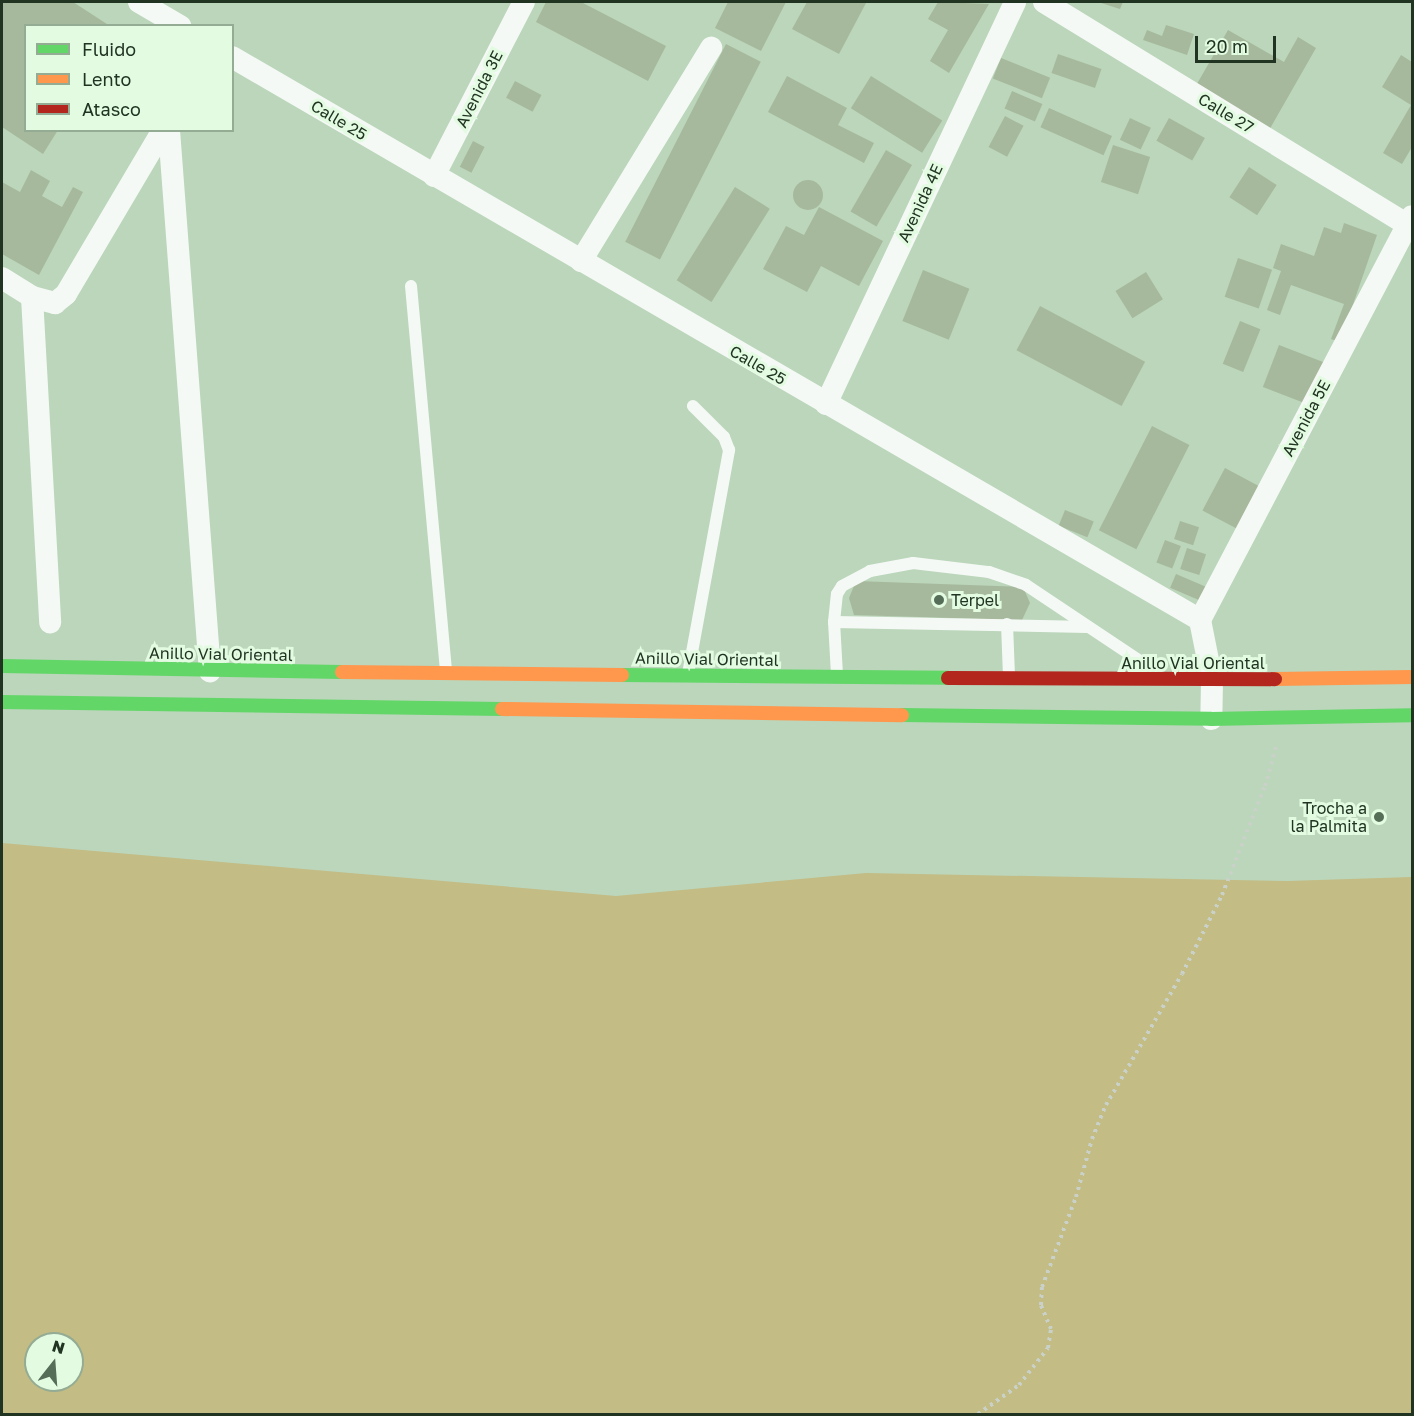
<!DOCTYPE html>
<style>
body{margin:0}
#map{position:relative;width:1414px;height:1416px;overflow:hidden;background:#bbd6bb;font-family:"Golos Text",sans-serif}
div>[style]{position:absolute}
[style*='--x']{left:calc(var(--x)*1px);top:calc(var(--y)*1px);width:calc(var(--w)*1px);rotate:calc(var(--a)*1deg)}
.green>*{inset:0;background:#c3bc84}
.building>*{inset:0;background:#a7b99c;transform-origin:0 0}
.round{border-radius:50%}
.path>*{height:4px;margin-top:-2px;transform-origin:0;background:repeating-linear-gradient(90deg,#c9d1c9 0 3px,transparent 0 7.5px)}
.lane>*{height:12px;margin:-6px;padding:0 6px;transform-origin:6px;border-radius:6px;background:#f5f9f5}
.street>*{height:22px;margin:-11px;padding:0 11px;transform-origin:11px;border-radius:11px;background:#f5f9f5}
.fast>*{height:14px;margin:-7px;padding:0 7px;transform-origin:7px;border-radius:7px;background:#63d668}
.slow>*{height:14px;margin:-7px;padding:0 7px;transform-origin:7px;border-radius:7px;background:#ff974d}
.jam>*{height:14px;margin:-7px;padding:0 7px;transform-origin:7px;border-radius:7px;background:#b3261e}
.dots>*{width:16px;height:16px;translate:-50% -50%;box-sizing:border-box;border:3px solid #e2fbe1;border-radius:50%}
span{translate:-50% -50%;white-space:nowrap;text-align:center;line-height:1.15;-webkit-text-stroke:6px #e2fbe1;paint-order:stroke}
.street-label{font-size:16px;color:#203421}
.poi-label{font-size:16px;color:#203421}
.left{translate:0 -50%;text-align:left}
.right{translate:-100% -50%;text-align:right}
.frame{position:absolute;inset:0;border:3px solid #203421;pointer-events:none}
.legend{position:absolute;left:24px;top:24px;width:210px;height:108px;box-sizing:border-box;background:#e2fbe1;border:2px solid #94ab94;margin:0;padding:8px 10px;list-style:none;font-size:18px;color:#203421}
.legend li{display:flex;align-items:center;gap:12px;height:30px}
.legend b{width:30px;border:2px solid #94ab94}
.north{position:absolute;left:24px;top:1332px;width:60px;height:60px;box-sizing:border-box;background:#e2fbe1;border:2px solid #94ab94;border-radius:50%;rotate:17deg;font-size:16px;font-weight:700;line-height:24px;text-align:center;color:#203421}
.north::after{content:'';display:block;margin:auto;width:21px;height:27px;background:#566d57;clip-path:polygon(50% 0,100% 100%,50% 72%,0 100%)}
.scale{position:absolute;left:1195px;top:36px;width:81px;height:27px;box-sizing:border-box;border:3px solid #203421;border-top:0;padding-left:8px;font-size:18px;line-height:21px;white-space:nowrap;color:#203421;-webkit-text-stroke:4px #e2fbe1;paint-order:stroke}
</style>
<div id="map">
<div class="green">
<i style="clip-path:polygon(evenodd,2px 843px,616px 896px,866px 873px,1288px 881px,1412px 877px,1412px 1414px,2px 1414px,2px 843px,36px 1344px,72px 1344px,72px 1380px,36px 1380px,36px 1344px)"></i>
</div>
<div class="building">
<i style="clip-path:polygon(2px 2px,73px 2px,110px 26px,26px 26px,26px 130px,58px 130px,43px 154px,2px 127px)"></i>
<i style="clip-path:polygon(546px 2px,581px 2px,666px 46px,648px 81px,536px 22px)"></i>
<i style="clip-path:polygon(728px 2px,786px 2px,761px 51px,715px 28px)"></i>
<i style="clip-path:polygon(807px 2px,866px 3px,839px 54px,792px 29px)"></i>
<i style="clip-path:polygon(938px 2px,989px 4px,949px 73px,930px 61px,948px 30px,928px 19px)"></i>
<i style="clip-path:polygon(1098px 2px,1123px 2px,1120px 9px)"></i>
<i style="clip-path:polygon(1166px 25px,1194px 34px,1187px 55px,1143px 40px,1147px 30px,1162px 36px)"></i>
<i style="clip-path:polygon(1228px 30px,1284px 62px,1298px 37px,1316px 48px,1268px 132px,1194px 89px)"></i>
<i style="left:726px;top:44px;width:39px;height:222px;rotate:27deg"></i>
<i style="left:1058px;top:54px;width:46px;height:20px;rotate:19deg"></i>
<i style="clip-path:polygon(1401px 55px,1412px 62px,1412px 147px,1402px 164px,1383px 153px,1411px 105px,1382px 87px)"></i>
<i style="left:1001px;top:58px;width:53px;height:22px;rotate:22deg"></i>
<i style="clip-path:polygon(787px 76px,847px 108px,838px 125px,874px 143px,864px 163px,768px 112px)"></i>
<i style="left:871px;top:76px;width:84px;height:38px;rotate:32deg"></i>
<i style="left:515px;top:81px;width:30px;height:19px;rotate:28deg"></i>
<i style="left:1012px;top:91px;width:33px;height:19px;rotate:23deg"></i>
<i style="left:1049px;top:108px;width:69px;height:21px;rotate:24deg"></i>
<i style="left:1005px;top:116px;width:21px;height:35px;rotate:28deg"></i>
<i style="left:1130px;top:118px;width:23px;height:24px;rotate:25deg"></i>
<i style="left:1169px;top:118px;width:41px;height:26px;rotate:29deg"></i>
<i style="left:473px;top:141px;width:13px;height:29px;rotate:27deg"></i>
<i style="left:1113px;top:145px;width:39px;height:39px;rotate:18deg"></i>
<i style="left:886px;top:150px;width:30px;height:71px;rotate:30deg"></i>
<i style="left:1249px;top:167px;width:33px;height:36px;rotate:33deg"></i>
<i style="clip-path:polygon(31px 170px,50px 181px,42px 196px,62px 207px,73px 187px,83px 192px,39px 275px,2px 254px,2px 182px,20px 192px)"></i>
<i class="round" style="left:793px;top:180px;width:30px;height:30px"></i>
<i style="left:735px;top:187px;width:41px;height:110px;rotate:32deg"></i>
<i style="clip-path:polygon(819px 207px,883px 241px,859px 286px,821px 266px,807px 292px,763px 269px,786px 226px,804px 235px)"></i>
<i style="clip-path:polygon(1344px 223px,1377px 235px,1340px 342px,1331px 339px,1344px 304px,1291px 285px,1280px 315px,1267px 310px,1281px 271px,1273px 268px,1281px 244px,1314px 256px,1324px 227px,1341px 233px)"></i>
<i style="left:1238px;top:258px;width:36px;height:41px;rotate:19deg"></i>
<i style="left:923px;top:270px;width:50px;height:55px;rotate:22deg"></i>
<i style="left:1146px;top:272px;width:32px;height:36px;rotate:58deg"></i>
<i style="left:1040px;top:306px;width:119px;height:50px;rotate:28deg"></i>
<i style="left:1240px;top:321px;width:22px;height:46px;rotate:22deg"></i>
<i style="left:1279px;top:345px;width:50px;height:45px;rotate:21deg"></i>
<i style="left:1152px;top:426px;width:42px;height:117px;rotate:27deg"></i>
<i style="left:1225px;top:468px;width:44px;height:48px;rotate:28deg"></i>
<i style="left:1065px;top:510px;width:31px;height:17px;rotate:22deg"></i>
<i style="left:1180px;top:521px;width:20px;height:19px;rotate:18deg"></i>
<i style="left:1165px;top:540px;width:17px;height:24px;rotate:21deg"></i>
<i style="left:1187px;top:548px;width:20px;height:22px;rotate:18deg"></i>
<i style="left:1176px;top:574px;width:33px;height:15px;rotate:23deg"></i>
<i style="clip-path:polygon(856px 581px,1023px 587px,1030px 603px,1022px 620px,854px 615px,849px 598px)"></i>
</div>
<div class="path">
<i style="--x:978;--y:1414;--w:50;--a:-35.3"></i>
<i style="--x:1019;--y:1385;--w:47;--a:-51.9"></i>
<i style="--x:1048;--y:1348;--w:19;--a:-81"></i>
<i style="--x:1051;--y:1329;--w:26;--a:-113"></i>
<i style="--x:1041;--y:1305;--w:18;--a:-87"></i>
<i style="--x:1042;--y:1287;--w:96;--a:-69.3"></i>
<i style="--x:1076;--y:1197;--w:60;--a:-74.6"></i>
<i style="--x:1092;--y:1139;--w:37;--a:-68"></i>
<i style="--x:1106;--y:1105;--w:151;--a:-59.9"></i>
<i style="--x:1182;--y:974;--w:89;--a:-63.1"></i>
<i style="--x:1222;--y:895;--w:117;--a:-68.5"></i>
<i style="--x:1265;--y:786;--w:41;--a:-74.2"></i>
</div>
<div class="lane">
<i style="--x:411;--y:286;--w:388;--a:84.8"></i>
<i style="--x:834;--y:622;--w:254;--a:1.1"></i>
<i style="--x:1007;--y:624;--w:53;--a:87.8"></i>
<i style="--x:688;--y:674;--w:228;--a:-79.6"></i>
<i style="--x:729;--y:450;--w:14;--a:-111"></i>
<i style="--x:724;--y:437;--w:44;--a:-135"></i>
<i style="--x:837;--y:675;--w:53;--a:-93.2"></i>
<i style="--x:834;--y:622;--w:28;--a:-84"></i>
<i style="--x:837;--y:594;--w:9;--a:-58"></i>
<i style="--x:842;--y:586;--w:32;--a:-28"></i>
<i style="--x:870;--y:571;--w:44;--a:-10.5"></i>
<i style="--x:913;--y:563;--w:77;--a:6.8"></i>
<i style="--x:989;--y:572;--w:39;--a:19"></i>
<i style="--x:1026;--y:585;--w:155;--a:33.7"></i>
</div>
<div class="street">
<i style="--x:139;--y:2;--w:48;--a:30.3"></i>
<i style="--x:1044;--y:2;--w:427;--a:31.5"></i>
<i style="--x:232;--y:57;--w:1120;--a:30.18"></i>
<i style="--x:1200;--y:620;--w:61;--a:78.7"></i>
<i style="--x:1212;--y:680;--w:39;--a:91"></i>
<i style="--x:169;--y:130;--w:543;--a:85.67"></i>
<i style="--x:434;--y:176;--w:196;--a:-62.7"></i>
<i style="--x:581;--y:261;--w:250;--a:-58.6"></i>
<i style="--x:2;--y:278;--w:36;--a:32"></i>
<i style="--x:32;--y:297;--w:24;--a:15"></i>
<i style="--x:55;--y:303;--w:14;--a:-39"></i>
<i style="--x:66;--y:294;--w:191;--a:-59.4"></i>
<i style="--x:32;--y:297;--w:326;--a:86.8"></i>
<i style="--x:826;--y:404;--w:444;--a:-64.8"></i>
<i style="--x:1200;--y:620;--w:456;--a:-62.3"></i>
</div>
<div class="fast">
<i style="--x:2;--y:666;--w:340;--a:1"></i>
<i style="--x:622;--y:675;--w:326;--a:0.5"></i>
<i style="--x:2;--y:702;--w:500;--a:0.8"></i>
<i style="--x:902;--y:715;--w:309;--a:0.7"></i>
<i style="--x:1211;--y:719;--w:201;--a:-1.1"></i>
</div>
<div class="slow">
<i style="--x:342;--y:672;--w:280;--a:0.6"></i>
<i style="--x:1275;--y:679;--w:137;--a:-0.8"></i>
<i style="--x:502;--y:709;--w:400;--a:0.9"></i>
</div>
<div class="jam">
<i style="--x:948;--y:678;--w:327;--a:0.2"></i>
</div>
<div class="dots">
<i style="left:939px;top:600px;background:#566d57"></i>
<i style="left:1379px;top:817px;background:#566d57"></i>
</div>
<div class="street-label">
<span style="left:479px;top:89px;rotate:-63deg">Avenida 3E</span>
<span style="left:1226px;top:113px;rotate:31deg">Calle 27</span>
<span style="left:339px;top:120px;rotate:31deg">Calle 25</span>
<span style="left:920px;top:203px;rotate:-65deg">Avenida 4E</span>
<span style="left:758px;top:365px;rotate:30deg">Calle 25</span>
<span style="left:1306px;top:418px;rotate:-62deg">Avenida 5E</span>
<span style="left:221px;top:654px;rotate:1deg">Anillo Vial Oriental</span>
<span style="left:707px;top:659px;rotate:1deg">Anillo Vial Oriental</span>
<span style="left:1193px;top:663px">Anillo Vial Oriental</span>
</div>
<div class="poi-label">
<span class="left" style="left:951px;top:600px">Terpel</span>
<span class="right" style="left:1367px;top:817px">Trocha a<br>la Palmita</span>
</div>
<div class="frame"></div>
<ul class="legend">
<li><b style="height:8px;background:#63d668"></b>Fluido</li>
<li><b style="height:8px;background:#ff974d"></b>Lento</li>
<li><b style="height:8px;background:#b3261e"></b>Atasco</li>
</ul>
<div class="north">N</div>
<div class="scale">20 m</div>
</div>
